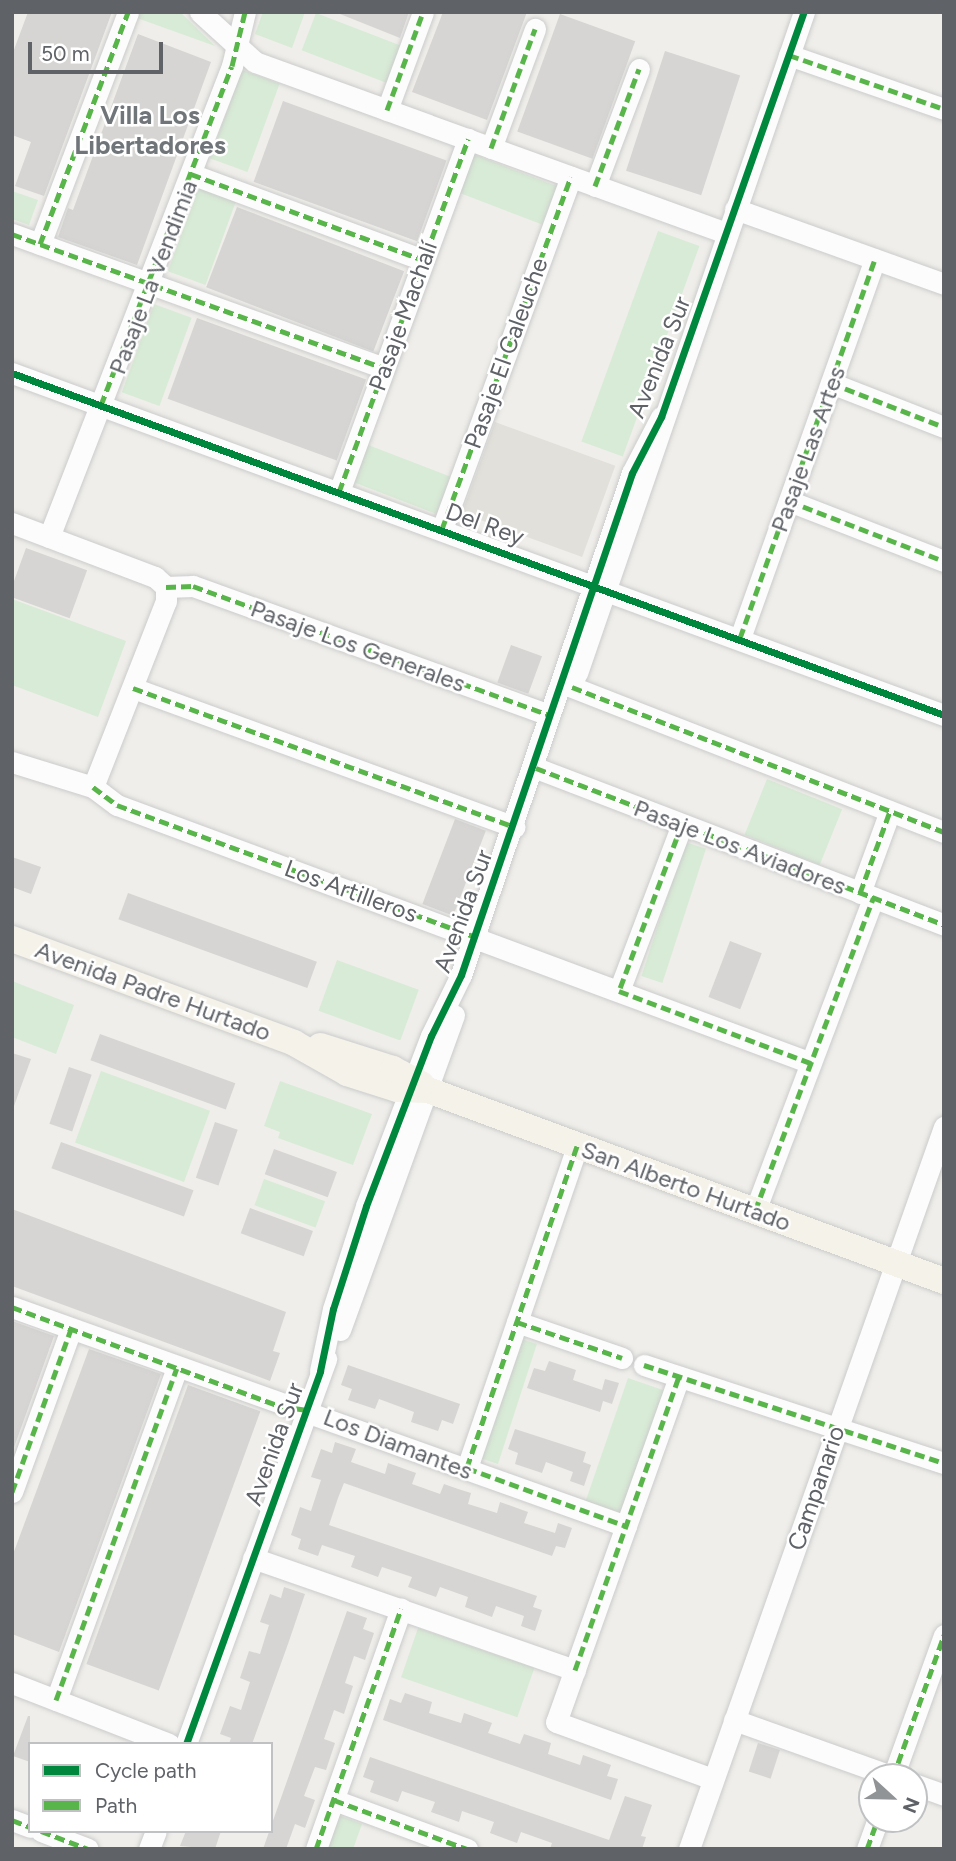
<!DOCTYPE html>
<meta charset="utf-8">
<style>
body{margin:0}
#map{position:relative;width:956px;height:1861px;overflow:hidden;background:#efeeea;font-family:Figtree,sans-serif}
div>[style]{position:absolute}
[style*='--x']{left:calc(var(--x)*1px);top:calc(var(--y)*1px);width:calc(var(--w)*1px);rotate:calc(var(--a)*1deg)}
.education>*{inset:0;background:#e2e0da;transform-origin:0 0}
.green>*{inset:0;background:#d8ebd6;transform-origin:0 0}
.building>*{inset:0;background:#d6d5d3;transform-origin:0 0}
.roads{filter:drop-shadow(0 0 2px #cbcccc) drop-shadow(0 0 2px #cbcccc)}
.minor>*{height:21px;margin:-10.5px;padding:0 10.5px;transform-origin:10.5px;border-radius:10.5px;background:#fdfcfc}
.major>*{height:26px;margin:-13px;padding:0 13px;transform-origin:13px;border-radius:13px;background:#f4f2e9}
.quiet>*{height:5px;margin-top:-2.5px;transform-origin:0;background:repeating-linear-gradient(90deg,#58b549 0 10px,transparent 0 15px)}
.cycleway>*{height:7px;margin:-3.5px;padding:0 3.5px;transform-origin:3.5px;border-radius:3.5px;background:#00873e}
span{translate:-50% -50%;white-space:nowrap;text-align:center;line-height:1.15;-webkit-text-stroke:5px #fff;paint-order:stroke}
.street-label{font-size:24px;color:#5f6368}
.neighbourhood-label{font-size:26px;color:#70757a;font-weight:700}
.frame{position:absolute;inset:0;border:14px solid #5f6368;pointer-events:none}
.legend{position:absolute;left:28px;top:1742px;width:245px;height:91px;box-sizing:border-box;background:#fff;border:2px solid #bfc1c3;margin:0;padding:9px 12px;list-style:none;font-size:21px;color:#5f6368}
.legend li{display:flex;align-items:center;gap:14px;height:35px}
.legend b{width:35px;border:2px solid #bfc1c3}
.north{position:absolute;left:858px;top:1763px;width:70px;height:70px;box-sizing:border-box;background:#fff;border:2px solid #bfc1c3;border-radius:50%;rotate:112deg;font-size:19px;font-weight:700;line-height:28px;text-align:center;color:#5f6368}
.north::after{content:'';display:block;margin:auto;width:24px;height:32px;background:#919496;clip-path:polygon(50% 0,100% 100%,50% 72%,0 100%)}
.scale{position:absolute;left:28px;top:42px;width:135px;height:32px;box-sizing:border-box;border:4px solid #5f6368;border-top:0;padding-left:9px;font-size:21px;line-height:24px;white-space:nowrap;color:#5f6368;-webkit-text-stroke:5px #fff;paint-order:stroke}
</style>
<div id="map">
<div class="education">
<i style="left:495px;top:422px;width:128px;height:97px;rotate:20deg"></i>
</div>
<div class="green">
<i style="clip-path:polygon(139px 12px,180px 12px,215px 46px,137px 18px)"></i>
<i style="clip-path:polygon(263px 12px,305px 12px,292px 48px,255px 34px)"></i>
<i style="left:316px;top:13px;width:94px;height:40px;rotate:21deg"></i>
<i style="left:242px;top:70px;width:40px;height:94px;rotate:20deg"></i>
<i style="left:470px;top:153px;width:93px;height:41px;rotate:21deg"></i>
<i style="left:200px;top:183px;width:40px;height:94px;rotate:20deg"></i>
<i style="clip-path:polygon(12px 191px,38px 200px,29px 225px,12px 219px)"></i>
<i style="left:658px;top:231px;width:44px;height:224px;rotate:20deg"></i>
<i style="left:154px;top:304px;width:40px;height:94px;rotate:20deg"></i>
<i style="left:363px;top:443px;width:94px;height:40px;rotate:21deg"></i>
<i style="clip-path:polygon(12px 599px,126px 641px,98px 717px,12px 685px)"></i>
<i style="left:767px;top:779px;width:81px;height:60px;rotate:22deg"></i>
<i style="left:685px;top:842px;width:22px;height:141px;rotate:18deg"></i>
<i style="left:337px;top:960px;width:87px;height:54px;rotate:20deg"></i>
<i style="clip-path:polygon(12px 981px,74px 1005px,56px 1054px,12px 1037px)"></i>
<i style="left:101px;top:1071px;width:116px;height:76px;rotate:20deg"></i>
<i style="clip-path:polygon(280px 1081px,372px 1114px,353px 1165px,278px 1138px,280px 1132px,264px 1126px)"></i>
<i style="left:264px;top:1179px;width:65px;height:28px;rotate:20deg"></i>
<i style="left:515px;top:1337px;width:23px;height:126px;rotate:18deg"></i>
<i style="left:628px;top:1378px;width:40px;height:130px;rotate:19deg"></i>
<i style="left:418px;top:1628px;width:123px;height:52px;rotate:19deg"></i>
<i style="clip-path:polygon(338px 1815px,362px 1824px,353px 1849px,326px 1849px)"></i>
</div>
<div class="building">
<i style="clip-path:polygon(28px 12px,112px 12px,44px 196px,15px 186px,31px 142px,12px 135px,12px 55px)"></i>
<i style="clip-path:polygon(335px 12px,409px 12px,400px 38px)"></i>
<i style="clip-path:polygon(443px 12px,527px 12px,487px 120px,412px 92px)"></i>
<i style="left:560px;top:14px;width:80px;height:125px;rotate:20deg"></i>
<i style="clip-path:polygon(138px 34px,211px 62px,137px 265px,58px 237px,68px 208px,73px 210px)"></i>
<i style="left:665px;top:51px;width:79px;height:126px;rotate:18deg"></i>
<i style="left:283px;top:101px;width:174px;height:86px;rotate:20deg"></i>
<i style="left:237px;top:207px;width:179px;height:86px;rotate:21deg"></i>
<i style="left:197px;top:318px;width:180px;height:86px;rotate:20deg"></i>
<i style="left:26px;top:548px;width:65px;height:51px;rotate:20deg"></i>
<i style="left:511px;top:645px;width:33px;height:40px;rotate:20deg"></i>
<i style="left:455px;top:819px;width:33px;height:91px;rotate:21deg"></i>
<i style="clip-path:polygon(12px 857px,41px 867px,31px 894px,12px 887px)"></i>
<i style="left:128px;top:893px;width:201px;height:28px;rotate:20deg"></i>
<i style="left:730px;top:941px;width:34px;height:60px;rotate:21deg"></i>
<i style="left:100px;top:1034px;width:144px;height:28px;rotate:20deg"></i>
<i style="clip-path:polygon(12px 1053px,31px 1059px,14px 1106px,12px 1105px)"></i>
<i style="left:69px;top:1067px;width:24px;height:60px;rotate:19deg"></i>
<i style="left:215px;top:1122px;width:24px;height:59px;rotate:19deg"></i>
<i style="left:61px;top:1142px;width:141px;height:28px;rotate:20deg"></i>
<i style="left:274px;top:1149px;width:67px;height:27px;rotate:20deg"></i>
<i style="left:250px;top:1208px;width:67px;height:27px;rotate:20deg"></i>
<i style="clip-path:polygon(12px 1209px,286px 1312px,273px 1351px,280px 1353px,270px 1381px,12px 1286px)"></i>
<i style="clip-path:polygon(12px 1321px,54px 1336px,12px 1453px)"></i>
<i style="clip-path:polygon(89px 1349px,161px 1374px,59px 1652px,12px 1634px,12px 1557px)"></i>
<i style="clip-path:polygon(549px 1361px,576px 1370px,573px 1380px,602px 1390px,605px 1379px,619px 1383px,612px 1404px,603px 1401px,600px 1412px,527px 1388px,534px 1368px,545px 1371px)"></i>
<i style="clip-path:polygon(348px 1365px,460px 1404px,453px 1424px,442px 1420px,438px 1431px,411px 1422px,414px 1412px,379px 1399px,375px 1409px,348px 1400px,352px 1389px,341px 1385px)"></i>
<i style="left:188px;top:1385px;width:77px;height:297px;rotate:20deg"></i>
<i style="clip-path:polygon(515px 1429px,586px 1452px,583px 1462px,591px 1465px,584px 1486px,570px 1481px,573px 1472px,546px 1462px,542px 1473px,515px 1464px,518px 1453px,508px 1449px)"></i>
<i style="clip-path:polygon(335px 1442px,356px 1449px,351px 1462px,385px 1474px,388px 1463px,416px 1473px,412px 1484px,440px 1494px,444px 1484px,458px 1489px,471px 1493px,468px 1504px,497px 1513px,500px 1502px,528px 1512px,524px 1523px,555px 1533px,558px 1523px,572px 1528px,565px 1548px,556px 1546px,552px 1556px,344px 1483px,338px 1498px,329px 1525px,537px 1596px,533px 1607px,542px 1610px,535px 1631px,521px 1626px,524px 1616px,496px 1606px,492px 1617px,465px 1607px,468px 1597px,440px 1587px,436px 1597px,408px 1587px,412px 1577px,382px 1567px,378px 1577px,351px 1567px,355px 1556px,322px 1545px,318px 1556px,298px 1549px,301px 1539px,291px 1535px,300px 1507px,311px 1511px,321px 1480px,311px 1477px,321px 1449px,332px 1453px)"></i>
<i style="clip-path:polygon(284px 1587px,305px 1594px,288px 1644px,252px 1744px,229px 1744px,231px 1738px,220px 1734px,230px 1706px,241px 1710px,250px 1682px,240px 1678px,249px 1651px,260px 1654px,269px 1625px,260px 1622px,270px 1594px,281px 1598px)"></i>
<i style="clip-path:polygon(347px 1611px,367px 1618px,363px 1629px,374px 1633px,365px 1660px,354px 1656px,345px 1683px,353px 1686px,344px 1714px,334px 1710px,324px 1739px,335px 1743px,326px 1770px,315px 1767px,304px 1796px,315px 1800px,305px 1828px,295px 1824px,286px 1849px,263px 1849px)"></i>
<i style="clip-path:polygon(405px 1693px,432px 1702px,429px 1713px,461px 1723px,464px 1713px,492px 1723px,488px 1733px,520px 1744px,524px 1734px,551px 1743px,548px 1754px,580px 1765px,583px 1755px,611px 1765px,607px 1776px,618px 1779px,611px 1800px,383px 1720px,390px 1699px,401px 1703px)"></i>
<i style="clip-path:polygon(28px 1716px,30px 1716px,30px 1762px,13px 1756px)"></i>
<i style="left:758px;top:1743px;width:23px;height:30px;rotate:18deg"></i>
<i style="clip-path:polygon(370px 1757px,609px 1840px,625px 1796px,652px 1805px,641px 1836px,646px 1837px,642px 1849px,550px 1849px,552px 1843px,521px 1832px,517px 1843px,490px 1833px,494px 1822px,462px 1811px,459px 1822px,431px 1812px,435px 1802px,402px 1791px,398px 1802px,370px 1792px,374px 1781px,363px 1777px)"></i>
<i style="clip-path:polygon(186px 1831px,221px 1831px,215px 1849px,180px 1846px)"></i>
</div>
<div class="roads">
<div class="minor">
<i style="--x:200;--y:12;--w:74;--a:42.3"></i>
<i style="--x:255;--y:62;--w:501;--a:19.95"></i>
<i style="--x:789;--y:55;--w:164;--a:19.2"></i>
<i style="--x:387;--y:110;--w:104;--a:-69.8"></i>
<i style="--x:491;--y:148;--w:127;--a:-69.7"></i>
<i style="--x:191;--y:174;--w:248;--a:20.3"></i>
<i style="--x:595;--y:186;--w:125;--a:-69.4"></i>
<i style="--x:735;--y:209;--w:222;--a:19.7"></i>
<i style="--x:12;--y:234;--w:395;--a:19.8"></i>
<i style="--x:40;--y:244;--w:248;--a:-69.2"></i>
<i style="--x:12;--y:373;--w:993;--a:20.15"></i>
<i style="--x:831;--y:383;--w:121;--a:21.3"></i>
<i style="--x:339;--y:492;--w:376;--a:-69.9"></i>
<i style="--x:789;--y:501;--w:166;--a:21.2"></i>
<i style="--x:12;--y:523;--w:153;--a:20.7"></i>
<i style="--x:155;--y:577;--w:15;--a:42"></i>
<i style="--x:442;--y:529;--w:375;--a:-69.9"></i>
<i style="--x:49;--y:537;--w:505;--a:-68.77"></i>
<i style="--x:232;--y:66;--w:56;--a:-76.5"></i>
<i style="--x:166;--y:587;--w:27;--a:-2"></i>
<i style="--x:193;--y:586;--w:379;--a:19.9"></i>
<i style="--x:740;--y:638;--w:402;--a:-70.4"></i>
<i style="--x:577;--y:673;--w:699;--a:-71.05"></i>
<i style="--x:572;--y:687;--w:399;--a:21.3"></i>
<i style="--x:133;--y:688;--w:406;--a:20"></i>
<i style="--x:12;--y:762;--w:85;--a:17.2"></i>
<i style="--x:93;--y:787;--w:30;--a:37"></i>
<i style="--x:117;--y:805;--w:740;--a:20.39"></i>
<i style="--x:536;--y:768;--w:437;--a:21"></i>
<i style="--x:93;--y:787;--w:200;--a:-68.6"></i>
<i style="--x:166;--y:601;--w:14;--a:-90"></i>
<i style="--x:860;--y:893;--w:87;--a:-69.9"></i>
<i style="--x:619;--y:991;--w:178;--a:-69.3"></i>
<i style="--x:755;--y:1211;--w:335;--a:-69.3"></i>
<i style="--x:12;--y:1307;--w:652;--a:19.63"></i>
<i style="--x:517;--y:1322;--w:111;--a:18.9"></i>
<i style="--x:340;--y:1330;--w:335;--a:-70.1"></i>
<i style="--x:644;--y:1365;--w:316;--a:18.1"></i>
<i style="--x:320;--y:1371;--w:63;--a:-78.2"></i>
<i style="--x:333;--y:1309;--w:108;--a:-72.2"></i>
<i style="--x:366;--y:1206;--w:182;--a:-69.1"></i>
<i style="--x:431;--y:1036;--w:68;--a:-63.8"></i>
<i style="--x:461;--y:975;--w:530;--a:-71.19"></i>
<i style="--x:632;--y:473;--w:63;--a:-62.6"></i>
<i style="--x:679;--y:1377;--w:366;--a:109.6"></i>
<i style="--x:556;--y:1722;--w:167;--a:20"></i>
<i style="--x:467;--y:1468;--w:340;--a:-71.1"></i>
<i style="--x:12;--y:1492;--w:173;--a:-70.1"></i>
<i style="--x:253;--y:1558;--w:341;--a:19.2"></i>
<i style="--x:12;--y:1683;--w:168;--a:21.2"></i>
<i style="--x:56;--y:1700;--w:353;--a:-70"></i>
<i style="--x:734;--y:1720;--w:170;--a:19.6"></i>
<i style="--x:186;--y:1744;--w:410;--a:-70"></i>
<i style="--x:893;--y:1777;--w:151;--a:-70.2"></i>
<i style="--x:914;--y:1784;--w:32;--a:20"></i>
<i style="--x:334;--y:1800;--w:142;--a:20.2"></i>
<i style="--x:12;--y:1820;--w:19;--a:21"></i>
<i style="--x:41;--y:1831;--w:50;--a:21"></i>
<i style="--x:149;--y:1849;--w:19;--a:-69"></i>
<i style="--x:316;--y:1849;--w:255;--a:-70.5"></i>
<i style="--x:689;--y:1849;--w:766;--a:-70.55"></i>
<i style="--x:867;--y:1849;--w:32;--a:-70"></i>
</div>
<div class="major">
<i style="--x:12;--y:939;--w:301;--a:20.2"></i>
<i style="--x:294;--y:1043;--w:61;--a:29.5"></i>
<i style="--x:347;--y:1073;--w:52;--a:17.7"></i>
<i style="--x:397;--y:1089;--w:31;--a:2"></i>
<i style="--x:428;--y:1090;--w:550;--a:20.31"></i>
<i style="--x:320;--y:1046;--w:77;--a:17.5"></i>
<i style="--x:393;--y:1069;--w:32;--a:28"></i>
</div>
</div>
<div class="quiet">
<i style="--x:789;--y:55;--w:164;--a:19.2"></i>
<i style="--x:387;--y:110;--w:104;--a:-69.8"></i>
<i style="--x:491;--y:148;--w:127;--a:-69.7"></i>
<i style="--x:191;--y:174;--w:248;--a:20.3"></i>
<i style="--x:595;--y:186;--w:125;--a:-69.4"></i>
<i style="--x:12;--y:234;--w:395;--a:19.8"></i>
<i style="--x:40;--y:244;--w:248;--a:-69.2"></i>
<i style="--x:831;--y:383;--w:121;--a:21.3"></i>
<i style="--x:101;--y:405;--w:363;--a:-68.9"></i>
<i style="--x:232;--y:66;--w:56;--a:-76.5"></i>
<i style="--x:339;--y:492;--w:376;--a:-69.9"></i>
<i style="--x:789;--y:501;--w:166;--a:21.2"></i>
<i style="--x:442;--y:529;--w:375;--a:-69.9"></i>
<i style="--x:166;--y:587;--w:27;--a:-2"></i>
<i style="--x:193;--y:586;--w:379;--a:19.9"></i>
<i style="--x:740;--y:638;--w:402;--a:-70.4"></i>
<i style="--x:572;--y:687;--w:399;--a:21.3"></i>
<i style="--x:133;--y:688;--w:406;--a:20"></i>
<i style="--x:536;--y:768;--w:437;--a:21"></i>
<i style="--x:93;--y:787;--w:30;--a:37"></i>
<i style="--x:117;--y:805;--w:382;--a:20.2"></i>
<i style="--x:682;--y:824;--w:178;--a:110.7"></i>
<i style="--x:619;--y:991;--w:205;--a:20.6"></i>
<i style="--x:860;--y:893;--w:87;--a:-69.9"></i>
<i style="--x:577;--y:1146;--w:340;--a:108.9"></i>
<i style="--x:467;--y:1468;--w:169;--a:20"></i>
<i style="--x:755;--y:1211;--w:335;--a:-69.3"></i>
<i style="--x:12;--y:1307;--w:285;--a:20.3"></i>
<i style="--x:279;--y:1406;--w:27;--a:8"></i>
<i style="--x:517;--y:1322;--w:111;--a:18.9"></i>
<i style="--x:644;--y:1365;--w:316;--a:18.1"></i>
<i style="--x:12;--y:1492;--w:173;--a:-70.1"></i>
<i style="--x:575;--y:1670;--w:311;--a:-70.5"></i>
<i style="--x:56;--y:1700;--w:353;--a:-70"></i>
<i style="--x:893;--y:1777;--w:151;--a:-70.2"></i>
<i style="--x:334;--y:1800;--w:142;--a:20.2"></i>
<i style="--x:12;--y:1820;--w:19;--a:21"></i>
<i style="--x:41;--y:1831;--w:50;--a:21"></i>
<i style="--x:316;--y:1849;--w:255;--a:-70.5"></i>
<i style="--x:867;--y:1849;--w:32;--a:-70"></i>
</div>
<div class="cycleway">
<i style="--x:12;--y:373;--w:993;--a:20.15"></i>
<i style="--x:186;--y:1744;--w:396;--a:-70.2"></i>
<i style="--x:320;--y:1371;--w:63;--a:-78.2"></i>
<i style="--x:333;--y:1309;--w:108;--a:-72.2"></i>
<i style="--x:366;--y:1206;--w:182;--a:-69.1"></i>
<i style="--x:431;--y:1036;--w:68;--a:-63.8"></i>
<i style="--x:461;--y:975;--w:530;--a:-71.19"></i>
<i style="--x:632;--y:473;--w:63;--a:-62.6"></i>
<i style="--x:661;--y:417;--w:430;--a:-70.6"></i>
</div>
<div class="street-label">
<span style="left:153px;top:277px;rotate:-69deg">Pasaje La Vendimia</span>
<span style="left:403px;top:316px;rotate:-70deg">Pasaje Machalí</span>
<span style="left:506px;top:353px;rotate:-70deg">Pasaje El Caleuche</span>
<span style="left:659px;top:357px;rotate:-68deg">Avenida Sur</span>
<span style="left:808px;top:449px;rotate:-70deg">Pasaje Las Artes</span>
<span style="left:485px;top:524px;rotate:20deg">Del Rey</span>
<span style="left:358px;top:646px;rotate:20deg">Pasaje Los Generales</span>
<span style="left:740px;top:847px;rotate:21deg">Pasaje Los Aviadores</span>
<span style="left:351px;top:891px;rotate:20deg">Los Artilleros</span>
<span style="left:463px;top:911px;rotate:-70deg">Avenida Sur</span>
<span style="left:153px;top:991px;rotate:20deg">Avenida Padre Hurtado</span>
<span style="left:686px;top:1186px;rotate:20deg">San Alberto Hurtado</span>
<span style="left:274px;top:1444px;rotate:-70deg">Avenida Sur</span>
<span style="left:398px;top:1444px;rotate:21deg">Los Diamantes</span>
<span style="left:816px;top:1488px;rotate:-71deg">Campanario</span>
</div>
<div class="neighbourhood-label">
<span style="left:150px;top:131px">Villa Los<br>Libertadores</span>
</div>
<div class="frame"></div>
<ul class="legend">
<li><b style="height:9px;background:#00873e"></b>Cycle path</li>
<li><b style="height:9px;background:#58b549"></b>Path</li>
</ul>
<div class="north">N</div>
<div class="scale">50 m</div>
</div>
